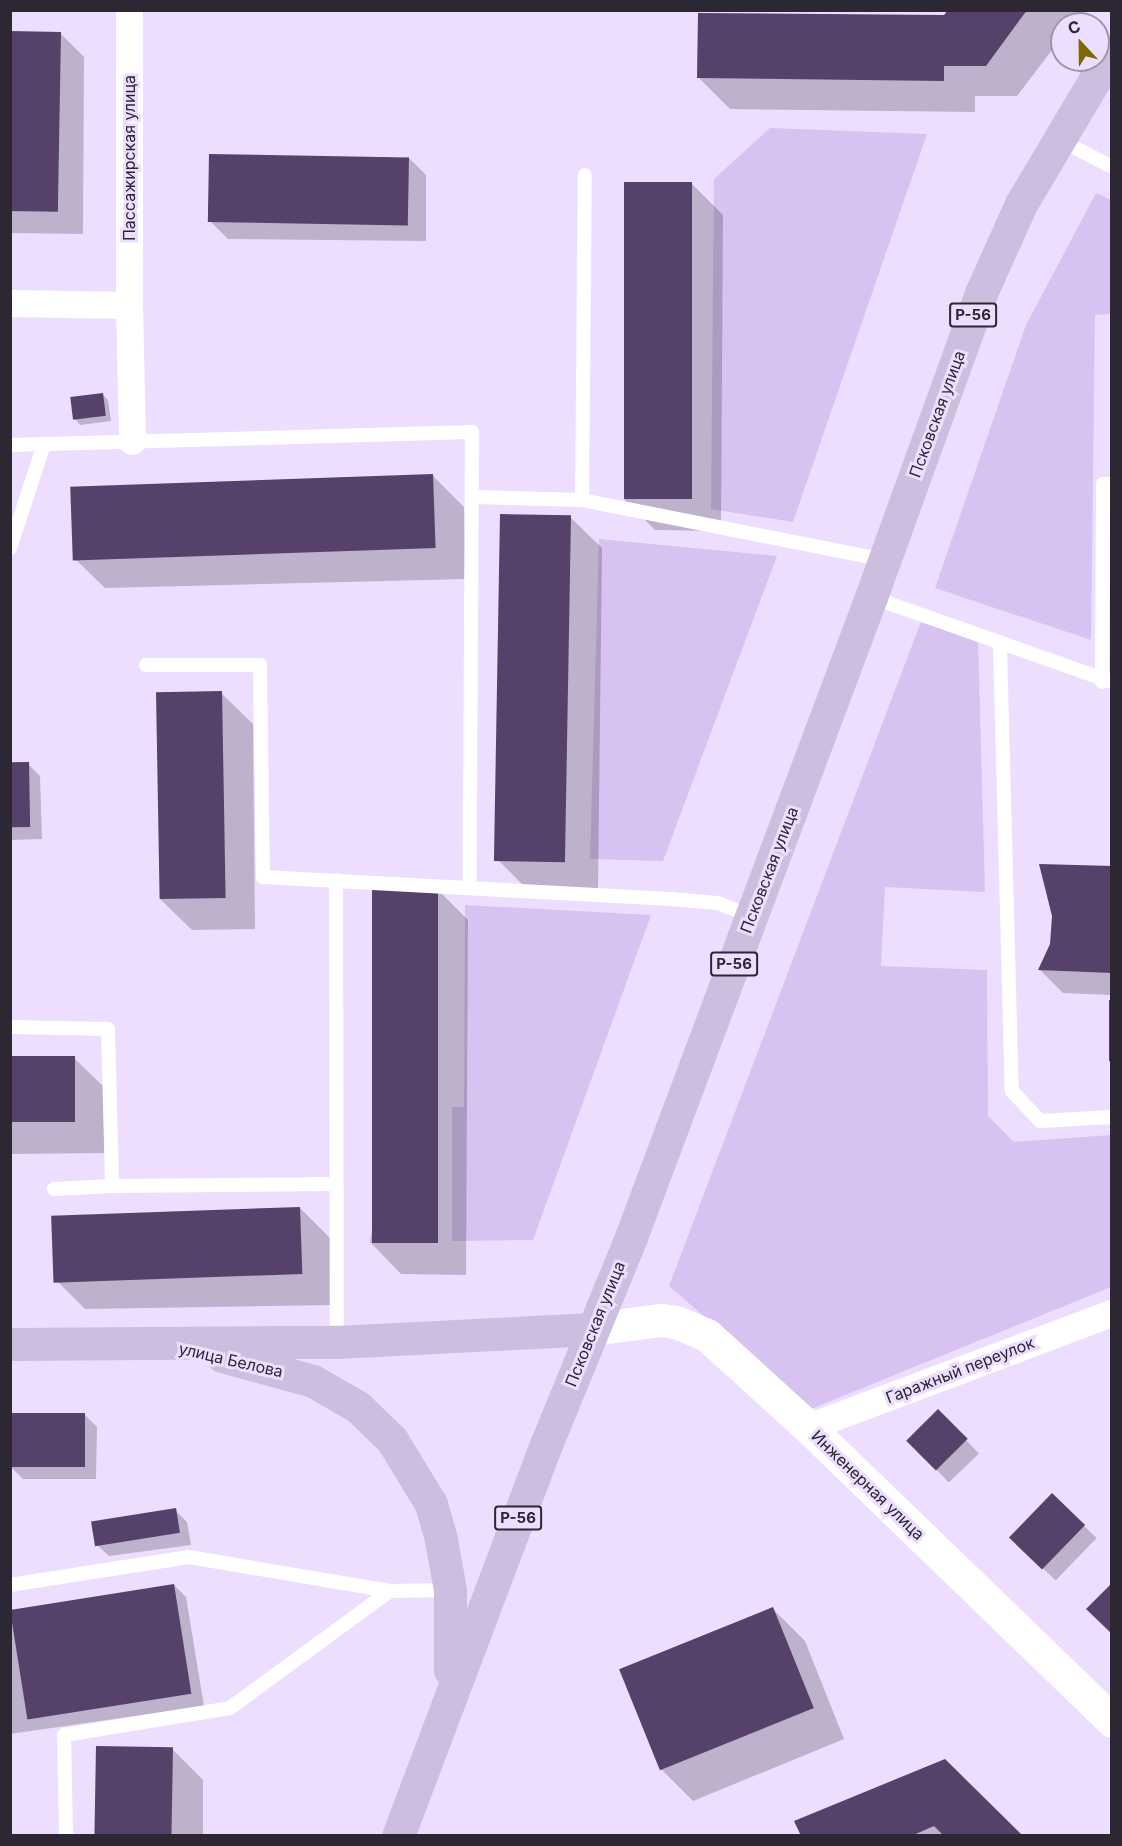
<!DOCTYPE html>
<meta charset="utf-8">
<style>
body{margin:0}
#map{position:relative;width:1122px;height:1846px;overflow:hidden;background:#eddeff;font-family:Inter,sans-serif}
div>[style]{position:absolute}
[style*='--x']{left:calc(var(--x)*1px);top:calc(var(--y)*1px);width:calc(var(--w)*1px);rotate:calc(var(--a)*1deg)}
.green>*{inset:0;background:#d8c2f1}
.shadow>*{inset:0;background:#0003;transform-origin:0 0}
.building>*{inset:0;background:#55416a;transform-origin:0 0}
.lane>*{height:14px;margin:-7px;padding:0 7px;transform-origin:7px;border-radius:7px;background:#fff}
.street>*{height:27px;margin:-13.5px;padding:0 13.5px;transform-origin:13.5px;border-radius:13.5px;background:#fff}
.secondary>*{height:33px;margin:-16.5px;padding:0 16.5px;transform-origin:16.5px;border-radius:16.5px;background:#fff}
.primary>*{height:33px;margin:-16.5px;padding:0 16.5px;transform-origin:16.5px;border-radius:16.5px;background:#cdbdde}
span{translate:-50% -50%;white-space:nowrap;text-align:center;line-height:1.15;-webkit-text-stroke:6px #eddeff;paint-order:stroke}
.shield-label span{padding:2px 4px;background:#eddeff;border:2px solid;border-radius:4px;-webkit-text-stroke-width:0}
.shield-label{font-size:15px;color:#2d2733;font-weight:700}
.street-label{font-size:16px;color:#2d2733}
.frame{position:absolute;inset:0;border:12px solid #2d2733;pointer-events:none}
.north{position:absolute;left:1050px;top:12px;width:60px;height:60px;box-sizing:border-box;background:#eddeff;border:2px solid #a095ad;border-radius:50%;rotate:338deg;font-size:16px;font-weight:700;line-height:24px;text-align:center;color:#2d2733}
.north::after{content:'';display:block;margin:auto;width:21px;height:27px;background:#7d6900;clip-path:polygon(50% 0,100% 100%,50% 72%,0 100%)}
</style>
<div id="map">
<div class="green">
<i style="clip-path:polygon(770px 128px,927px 134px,793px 522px,711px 509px,714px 179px)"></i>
<i style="clip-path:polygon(1096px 193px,1111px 200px,1112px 314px,1095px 315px,1091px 640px,935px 588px,1026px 325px)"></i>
<i style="clip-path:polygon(599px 539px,777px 556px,663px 861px,590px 859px)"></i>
<i style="clip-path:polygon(922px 619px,978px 640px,985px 892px,885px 887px,881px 966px,987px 970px,988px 1116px,1014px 1142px,1111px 1135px,1111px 1287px,811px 1409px,669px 1286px)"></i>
<i style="clip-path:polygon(465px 905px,651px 915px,533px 1240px,452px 1241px,452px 1107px,464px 1107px)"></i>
</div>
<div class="shadow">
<i style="clip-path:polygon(950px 10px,1082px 10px,1072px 24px,1062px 24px,1062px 37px,1017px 96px,975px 96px,975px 112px,730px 109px,698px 77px,945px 17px)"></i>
<i style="clip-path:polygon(10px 32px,61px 34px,84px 57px,83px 234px,10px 233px)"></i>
<i style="clip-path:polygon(408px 157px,426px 175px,426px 241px,228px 239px,210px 221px)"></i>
<i style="clip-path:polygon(691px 183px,723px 215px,721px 531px,655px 530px,624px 499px)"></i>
<i style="clip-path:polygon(102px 394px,108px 400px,111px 421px,80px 425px,75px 419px)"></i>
<i style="clip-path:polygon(433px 476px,464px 507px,466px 579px,105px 588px,73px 557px)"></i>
<i style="clip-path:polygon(570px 517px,602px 548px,598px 891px,530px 892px,499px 861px)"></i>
<i style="clip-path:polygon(221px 693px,253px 724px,255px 929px,192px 930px,160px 899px)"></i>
<i style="clip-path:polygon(10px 764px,28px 764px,40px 776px,42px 839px,10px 840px)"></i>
<i style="clip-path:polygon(1112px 867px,1112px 1062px,1111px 995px,1063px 993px,1040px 970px)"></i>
<i style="clip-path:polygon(437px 889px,468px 920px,466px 1275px,401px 1274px,370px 1242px)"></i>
<i style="clip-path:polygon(10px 1058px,74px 1058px,106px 1089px,106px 1153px,10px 1154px)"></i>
<i style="clip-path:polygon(300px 1208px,331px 1239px,333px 1305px,85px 1309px,54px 1278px)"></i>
<i style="left:938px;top:1411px;width:59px;height:42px;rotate:46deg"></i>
<i style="clip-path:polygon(84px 1414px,97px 1427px,96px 1479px,23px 1479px,11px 1467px)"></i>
<i style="left:1052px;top:1495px;width:62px;height:59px;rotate:44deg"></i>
<i style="clip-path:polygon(175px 1510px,187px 1522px,191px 1545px,109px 1556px,96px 1544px)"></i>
<i style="clip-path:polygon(174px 1585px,186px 1597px,204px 1706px,10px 1734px,10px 1611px)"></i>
<i style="clip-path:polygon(773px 1609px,805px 1641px,844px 1739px,693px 1801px,661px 1769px)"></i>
<i style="clip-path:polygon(172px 1749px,203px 1780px,203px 1836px,98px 1836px)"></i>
<i style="clip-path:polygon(944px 1761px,1021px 1836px,803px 1836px)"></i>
</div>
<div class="building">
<i style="clip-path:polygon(948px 10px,1027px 10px,986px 66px,944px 66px,944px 81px,697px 78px,698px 13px,944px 15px)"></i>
<i style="left:10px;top:31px;width:51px;height:180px;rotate:1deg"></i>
<i style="left:209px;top:154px;width:200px;height:68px;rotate:1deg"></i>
<i style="left:624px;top:182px;width:68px;height:317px"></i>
<i style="left:103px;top:393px;width:23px;height:33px;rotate:83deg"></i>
<i style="left:433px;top:474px;width:74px;height:363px;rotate:88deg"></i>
<i style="left:500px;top:514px;width:71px;height:347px;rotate:1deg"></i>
<i style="left:222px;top:691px;width:207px;height:66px;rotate:89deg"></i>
<i style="left:29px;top:762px;width:65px;height:19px;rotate:89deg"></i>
<i style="clip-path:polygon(1039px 864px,1112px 866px,1112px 973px,1038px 970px,1050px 944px,1052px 916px)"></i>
<i style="left:372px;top:887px;width:66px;height:356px"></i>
<i style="left:1109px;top:1000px;width:3px;height:61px"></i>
<i style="left:75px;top:1056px;width:66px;height:65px;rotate:90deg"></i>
<i style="left:300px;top:1207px;width:67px;height:249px;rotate:88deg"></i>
<i style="left:938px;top:1409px;width:42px;height:45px;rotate:45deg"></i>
<i style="left:10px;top:1413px;width:75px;height:54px"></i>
<i style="left:1052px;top:1493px;width:46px;height:62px;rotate:44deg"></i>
<i style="left:176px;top:1508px;width:25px;height:86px;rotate:81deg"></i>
<i style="clip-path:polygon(1112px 1583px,1112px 1634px,1086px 1609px)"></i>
<i style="left:174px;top:1584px;width:111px;height:166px;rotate:81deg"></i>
<i style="left:773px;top:1607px;width:109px;height:166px;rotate:68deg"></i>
<i style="left:96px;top:1746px;width:77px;height:90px;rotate:1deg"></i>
<i style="clip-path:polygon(945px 1759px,1023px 1836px,944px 1836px,934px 1826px,911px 1836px,801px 1836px,794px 1821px)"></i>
</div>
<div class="lane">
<i style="--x:1058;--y:139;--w:61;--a:27.4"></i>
<i style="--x:10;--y:445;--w:462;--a:-1.6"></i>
<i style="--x:472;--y:432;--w:454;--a:90.3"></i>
<i style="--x:475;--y:497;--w:107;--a:1.6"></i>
<i style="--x:582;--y:500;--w:308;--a:11.2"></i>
<i style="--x:582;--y:500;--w:325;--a:-89.5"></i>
<i style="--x:10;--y:548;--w:109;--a:-71.9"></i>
<i style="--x:871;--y:597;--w:256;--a:19.4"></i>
<i style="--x:1000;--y:645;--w:446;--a:88.5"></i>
<i style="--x:1012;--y:1091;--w:41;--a:47"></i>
<i style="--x:1040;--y:1121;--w:72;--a:-3.2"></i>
<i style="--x:146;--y:665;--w:114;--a:0"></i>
<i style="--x:260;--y:665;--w:212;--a:89.2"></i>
<i style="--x:263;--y:877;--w:408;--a:3.1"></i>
<i style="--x:670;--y:899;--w:48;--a:4.8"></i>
<i style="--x:718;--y:903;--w:37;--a:22"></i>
<i style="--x:1102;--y:682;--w:198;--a:-89.7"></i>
<i style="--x:1103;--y:484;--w:9;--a:0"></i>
<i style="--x:336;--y:880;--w:462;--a:89.9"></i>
<i style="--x:10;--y:1027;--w:98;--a:1.2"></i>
<i style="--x:108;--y:1029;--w:157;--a:88.5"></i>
<i style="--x:112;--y:1186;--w:224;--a:-0.5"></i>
<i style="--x:54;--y:1189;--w:58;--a:-3"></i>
<i style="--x:10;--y:1585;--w:181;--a:-8.9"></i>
<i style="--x:189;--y:1557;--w:204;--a:9.6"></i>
<i style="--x:390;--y:1591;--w:60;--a:-1"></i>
<i style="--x:66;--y:1836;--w:101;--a:-91.1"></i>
<i style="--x:64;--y:1735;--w:168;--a:-9.2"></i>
<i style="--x:230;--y:1708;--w:198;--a:-36.2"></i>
</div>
<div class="street">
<i style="--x:10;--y:303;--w:119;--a:1"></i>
<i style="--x:129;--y:305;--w:136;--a:88.7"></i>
<i style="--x:129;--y:305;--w:295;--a:-90"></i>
<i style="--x:808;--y:1427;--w:325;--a:-20.6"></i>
</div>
<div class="secondary">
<i style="--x:592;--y:1329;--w:70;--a:-7.4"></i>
<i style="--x:661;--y:1320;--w:15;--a:8"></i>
<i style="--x:676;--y:1322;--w:34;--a:23"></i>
<i style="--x:707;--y:1335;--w:137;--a:42.3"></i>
<i style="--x:808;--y:1427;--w:423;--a:44"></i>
</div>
<div class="primary">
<i style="--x:10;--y:1344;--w:327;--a:-0.4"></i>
<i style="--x:337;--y:1342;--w:255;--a:-2.9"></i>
<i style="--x:222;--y:1356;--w:94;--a:15.4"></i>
<i style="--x:313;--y:1381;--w:52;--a:30"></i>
<i style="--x:358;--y:1407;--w:47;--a:44.1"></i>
<i style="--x:392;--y:1440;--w:75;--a:58.6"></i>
<i style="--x:431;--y:1504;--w:37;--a:74"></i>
<i style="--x:441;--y:1540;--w:51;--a:79.8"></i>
<i style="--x:450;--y:1590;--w:80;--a:90"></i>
<i style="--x:398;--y:1836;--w:416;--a:-69.3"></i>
<i style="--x:545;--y:1447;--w:227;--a:-67.7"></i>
<i style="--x:631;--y:1237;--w:684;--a:-69.44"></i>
<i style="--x:871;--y:597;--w:323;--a:-70.1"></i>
<i style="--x:981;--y:293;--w:98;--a:-65.8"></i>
<i style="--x:1021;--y:204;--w:178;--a:-59.3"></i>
</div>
<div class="shield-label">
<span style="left:973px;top:315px">Р-56</span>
<span style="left:734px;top:964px">Р-56</span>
<span style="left:518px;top:1518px">Р-56</span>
</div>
<div class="street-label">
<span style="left:129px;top:158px;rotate:-90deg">Пассажирская улица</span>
<span style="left:937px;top:414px;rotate:-70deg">Псковская улица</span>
<span style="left:769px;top:870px;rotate:-69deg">Псковская улица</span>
<span style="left:595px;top:1324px;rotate:-68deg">Псковская улица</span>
<span style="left:231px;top:1360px;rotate:13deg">улица Белова</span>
<span style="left:960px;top:1370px;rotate:-21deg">Гаражный переулок</span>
<span style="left:868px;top:1485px;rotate:44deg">Инженерная улица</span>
</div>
<div class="frame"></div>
<div class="north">С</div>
</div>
